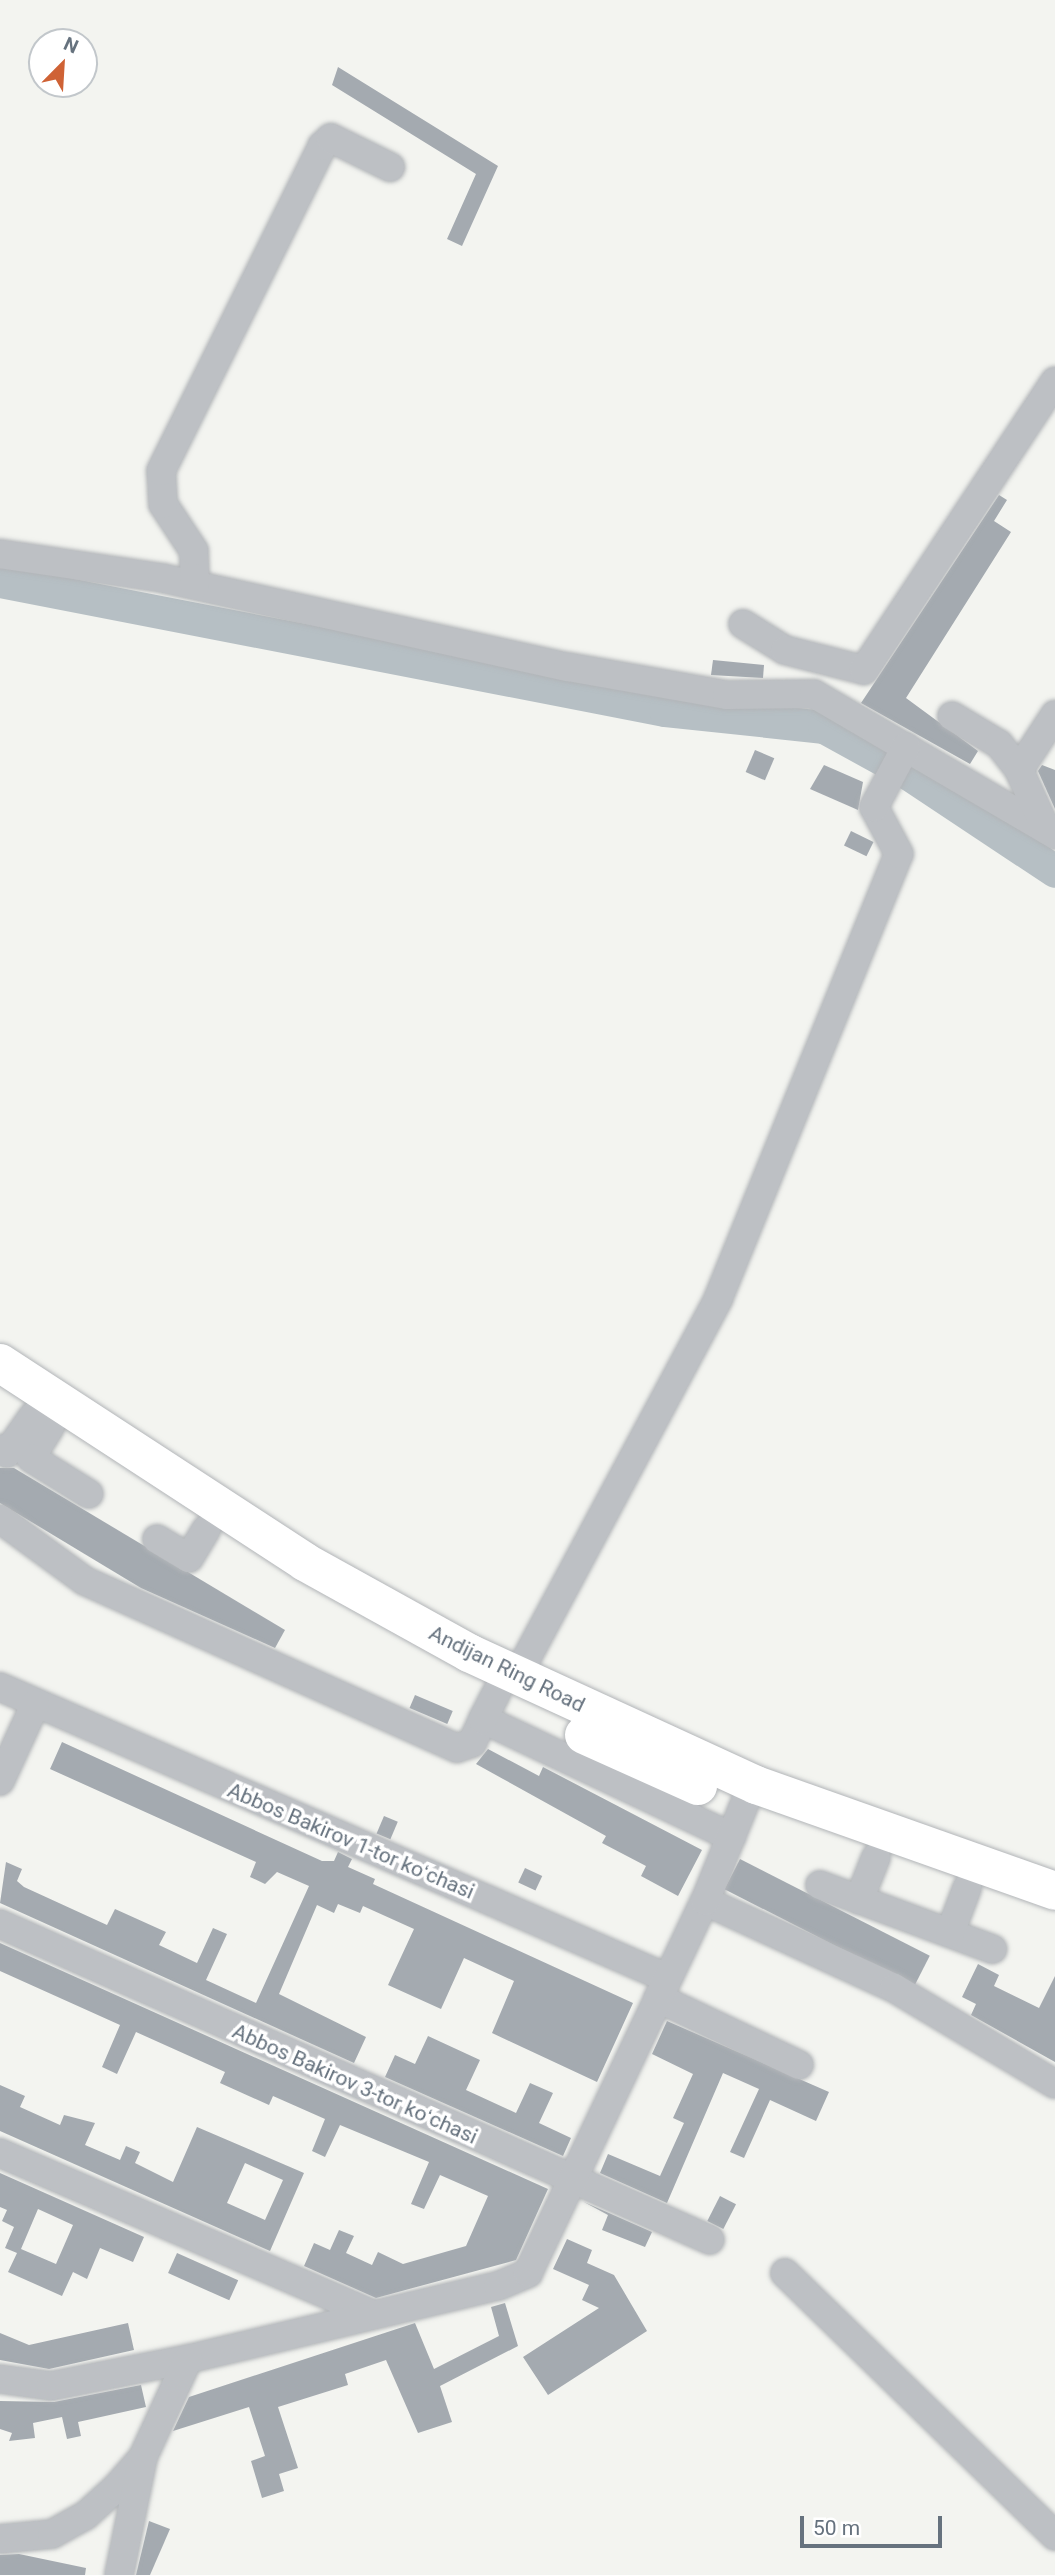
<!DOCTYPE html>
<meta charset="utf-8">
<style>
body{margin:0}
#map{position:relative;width:1055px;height:2575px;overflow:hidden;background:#f3f4f0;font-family:Roboto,sans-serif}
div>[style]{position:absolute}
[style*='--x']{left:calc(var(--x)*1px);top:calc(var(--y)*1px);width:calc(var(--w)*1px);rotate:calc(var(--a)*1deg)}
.river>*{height:33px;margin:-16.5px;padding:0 16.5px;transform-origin:16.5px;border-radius:16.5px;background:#b6bfc4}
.building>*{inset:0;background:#a4aab0;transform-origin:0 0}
.roads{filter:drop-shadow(0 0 2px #b2b5b8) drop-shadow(0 0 2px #b2b5b8)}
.minor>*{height:28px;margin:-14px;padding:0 14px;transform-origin:14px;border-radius:14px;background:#bdc0c4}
.highway>*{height:38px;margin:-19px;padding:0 19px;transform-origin:19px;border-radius:19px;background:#fff}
span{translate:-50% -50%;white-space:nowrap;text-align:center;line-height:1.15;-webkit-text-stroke:7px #fff;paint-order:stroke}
.street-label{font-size:21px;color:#66727e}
.north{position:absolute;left:28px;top:28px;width:70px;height:70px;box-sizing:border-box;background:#fff;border:2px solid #c2c7cb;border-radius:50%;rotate:24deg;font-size:19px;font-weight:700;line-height:28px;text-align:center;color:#66727e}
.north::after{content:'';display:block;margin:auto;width:24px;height:32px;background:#cf6235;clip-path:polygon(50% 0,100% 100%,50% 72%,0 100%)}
.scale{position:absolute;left:800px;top:2516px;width:142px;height:32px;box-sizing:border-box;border:4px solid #66727e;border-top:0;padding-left:9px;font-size:21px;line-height:24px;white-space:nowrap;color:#66727e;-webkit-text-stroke:5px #fff;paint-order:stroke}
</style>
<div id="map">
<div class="river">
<i style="--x:0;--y:581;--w:677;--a:10.98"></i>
<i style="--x:665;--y:710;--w:160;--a:6.1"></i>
<i style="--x:824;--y:727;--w:97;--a:28.9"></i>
<i style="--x:909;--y:774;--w:175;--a:33.6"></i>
</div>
<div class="building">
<i style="clip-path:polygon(338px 67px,498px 166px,462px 246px,447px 239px,476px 174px,332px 85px)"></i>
<i style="clip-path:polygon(999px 495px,1007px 500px,994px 521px,1011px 532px,906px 698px,978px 751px,970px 764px,861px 703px)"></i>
<i style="clip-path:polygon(713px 660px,764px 665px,763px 678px,711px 675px)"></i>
<i style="left:755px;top:750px;width:21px;height:24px;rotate:23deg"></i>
<i style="clip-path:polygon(824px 765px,863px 782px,858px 810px,810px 789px)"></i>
<i style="clip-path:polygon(1042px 765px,1055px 770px,1055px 809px,1038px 771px)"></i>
<i style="left:851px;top:831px;width:25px;height:16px;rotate:26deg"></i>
<i style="clip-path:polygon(0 1468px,14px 1468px,285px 1630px,275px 1648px,141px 1588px,0 1503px)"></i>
<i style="left:415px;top:1695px;width:41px;height:14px;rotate:23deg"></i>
<i style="clip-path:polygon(62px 1742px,322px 1861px,334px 1861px,338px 1852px,352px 1859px,348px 1867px,375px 1879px,373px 1884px,633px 2003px,597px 2082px,492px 2033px,514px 1981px,464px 1958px,441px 2009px,388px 1985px,414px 1929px,363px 1906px,360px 1913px,338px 1904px,334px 1913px,317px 1905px,279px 1994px,366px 2037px,354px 2063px,0 1903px,6px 1862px,22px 1869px,17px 1881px,24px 1887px,107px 1925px,115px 1909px,166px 1932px,159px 1945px,197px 1963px,213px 1928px,227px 1934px,206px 1980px,256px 2003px,309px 1886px,277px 1872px,265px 1884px,250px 1877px,256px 1862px,50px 1769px)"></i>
<i style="clip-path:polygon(488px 1749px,539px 1776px,543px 1767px,702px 1850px,678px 1896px,641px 1876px,646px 1866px,602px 1843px,606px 1836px,476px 1764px)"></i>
<i style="left:384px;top:1816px;width:15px;height:19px;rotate:23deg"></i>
<i style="left:740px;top:1859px;width:213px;height:34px;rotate:27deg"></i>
<i style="left:525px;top:1868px;width:19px;height:16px;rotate:25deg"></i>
<i style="clip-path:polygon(0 1943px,548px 2189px,516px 2260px,376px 2298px,304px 2266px,314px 2243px,330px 2250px,339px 2230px,354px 2236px,346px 2253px,372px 2265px,378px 2252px,403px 2264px,466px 2246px,488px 2196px,440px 2175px,424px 2209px,411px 2204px,429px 2162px,340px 2125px,325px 2157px,312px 2151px,325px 2119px,273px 2096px,269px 2105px,220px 2083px,225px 2072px,136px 2032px,117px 2074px,102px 2067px,120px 2025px,0 1971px)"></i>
<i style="clip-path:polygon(978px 1964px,999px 1975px,994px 1986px,1039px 2008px,1055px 1976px,1055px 2062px,971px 2015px,976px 2004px,962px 1997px)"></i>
<i style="clip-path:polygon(667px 2021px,829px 2092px,816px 2121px,770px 2100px,744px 2158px,730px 2152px,759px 2089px,723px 2073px,667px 2203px,600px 2173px,608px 2154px,660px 2176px,684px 2123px,673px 2118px,693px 2074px,652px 2054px)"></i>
<i style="clip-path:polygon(428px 2036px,480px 2060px,466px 2090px,516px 2113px,530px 2083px,553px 2093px,539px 2123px,571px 2138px,563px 2156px,385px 2077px,395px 2055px,415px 2064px)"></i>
<i style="clip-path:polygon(evenodd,0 2085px,25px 2096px,20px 2107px,60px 2125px,64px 2115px,95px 2123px,85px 2145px,120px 2160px,126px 2146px,140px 2152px,135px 2163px,173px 2182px,197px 2127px,304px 2173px,270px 2251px,0 2131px,0 2085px,245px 2163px,283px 2180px,265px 2220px,227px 2203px,245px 2163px)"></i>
<i style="clip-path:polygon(evenodd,0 2173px,144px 2237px,133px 2262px,100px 2248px,87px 2279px,73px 2272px,62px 2296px,8px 2272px,17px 2253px,5px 2248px,14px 2227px,2px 2221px,7px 2210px,0 2207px,0 2173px,38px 2209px,73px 2225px,56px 2264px,21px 2249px,38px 2209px)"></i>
<i style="left:720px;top:2196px;width:18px;height:28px;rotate:27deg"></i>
<i style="clip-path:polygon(584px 2202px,652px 2232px,645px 2247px,602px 2230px,608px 2215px)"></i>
<i style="clip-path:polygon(567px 2239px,592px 2250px,587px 2263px,614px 2275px,647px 2331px,548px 2395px,523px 2357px,599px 2308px,582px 2300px,589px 2285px,553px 2269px)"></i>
<i style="left:177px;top:2253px;width:67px;height:22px;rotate:24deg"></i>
<i style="clip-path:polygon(505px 2303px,518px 2346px,440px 2386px,452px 2422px,418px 2433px,386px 2360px,345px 2374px,348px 2385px,278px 2407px,298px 2468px,279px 2474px,284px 2491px,262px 2498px,251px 2461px,265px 2456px,249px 2407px,173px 2431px,189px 2397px,415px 2323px,434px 2369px,499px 2336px,491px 2307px)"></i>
<i style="clip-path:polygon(128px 2323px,134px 2350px,49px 2369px,0 2360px,0 2333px,29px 2345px)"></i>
<i style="clip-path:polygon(141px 2385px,146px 2407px,78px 2422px,81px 2436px,67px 2439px,62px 2417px,33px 2423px,35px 2438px,9px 2441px,12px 2433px,0 2429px,0 2401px,54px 2402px)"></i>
<i style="clip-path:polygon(149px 2521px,170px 2529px,150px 2575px,136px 2575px)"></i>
<i style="clip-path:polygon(19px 2554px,86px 2568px,85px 2575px,0 2575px,0 2555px)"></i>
</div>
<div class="roads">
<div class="minor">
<i style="--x:0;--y:554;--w:164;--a:8.4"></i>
<i style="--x:162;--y:578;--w:416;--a:12.4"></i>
<i style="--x:568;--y:667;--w:161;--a:10"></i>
<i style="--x:727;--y:695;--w:87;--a:-0.7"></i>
<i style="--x:814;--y:694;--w:279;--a:30.3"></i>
<i style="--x:195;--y:585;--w:34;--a:-92"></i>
<i style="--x:194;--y:551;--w:56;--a:-123.4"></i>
<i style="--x:163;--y:504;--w:33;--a:-93"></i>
<i style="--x:161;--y:471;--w:363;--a:-63.6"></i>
<i style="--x:322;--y:146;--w:12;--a:-42"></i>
<i style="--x:331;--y:138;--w:66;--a:26.2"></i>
<i style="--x:743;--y:624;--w:49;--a:31.8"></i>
<i style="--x:785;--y:650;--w:81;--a:14.2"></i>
<i style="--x:864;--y:670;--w:346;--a:-56.5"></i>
<i style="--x:952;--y:716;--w:55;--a:30.8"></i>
<i style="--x:999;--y:744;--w:33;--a:52"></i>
<i style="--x:1046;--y:829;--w:65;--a:-114.6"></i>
<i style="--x:1019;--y:770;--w:66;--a:-56.8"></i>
<i style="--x:50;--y:1427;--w:36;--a:122"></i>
<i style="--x:31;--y:1458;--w:68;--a:31.8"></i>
<i style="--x:0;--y:1449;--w:8;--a:30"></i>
<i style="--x:7;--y:1453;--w:45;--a:-54.9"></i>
<i style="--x:0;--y:1519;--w:105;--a:36.1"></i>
<i style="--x:85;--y:1581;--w:408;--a:24.2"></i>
<i style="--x:457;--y:1748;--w:16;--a:-18"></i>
<i style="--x:472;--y:1743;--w:26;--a:-65"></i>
<i style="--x:483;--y:1719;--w:275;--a:25.4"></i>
<i style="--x:157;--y:1539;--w:37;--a:31"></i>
<i style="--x:189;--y:1558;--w:33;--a:-59"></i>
<i style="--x:517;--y:1676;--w:427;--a:-61.9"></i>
<i style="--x:718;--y:1299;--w:480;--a:-67.9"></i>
<i style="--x:899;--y:854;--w:53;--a:-118"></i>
<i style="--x:874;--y:807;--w:68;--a:-61.9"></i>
<i style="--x:0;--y:1687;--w:728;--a:23.57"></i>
<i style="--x:483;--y:1719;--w:30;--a:-63"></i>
<i style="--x:0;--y:1781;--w:84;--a:-65.3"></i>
<i style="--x:820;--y:1885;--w:184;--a:20.4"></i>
<i style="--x:859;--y:1900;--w:46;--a:-68.4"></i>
<i style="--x:705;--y:1901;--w:208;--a:24.7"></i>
<i style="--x:894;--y:1988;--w:187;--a:30.8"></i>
<i style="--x:0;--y:1924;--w:777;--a:23.99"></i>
<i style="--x:950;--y:1933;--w:48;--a:-69.3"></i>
<i style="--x:658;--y:1998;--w:156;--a:25.4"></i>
<i style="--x:0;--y:2153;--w:401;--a:23.4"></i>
<i style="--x:785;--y:2273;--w:377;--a:44.2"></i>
<i style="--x:0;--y:2379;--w:51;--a:7.8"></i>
<i style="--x:51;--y:2386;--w:140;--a:-11.1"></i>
<i style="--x:188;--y:2359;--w:318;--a:-13.3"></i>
<i style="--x:498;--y:2286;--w:33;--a:-23"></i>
<i style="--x:528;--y:2273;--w:412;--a:-64.6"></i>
<i style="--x:705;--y:1901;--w:104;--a:-67.9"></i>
<i style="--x:0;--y:2539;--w:52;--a:-5.5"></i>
<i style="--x:52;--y:2534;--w:38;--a:-29"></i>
<i style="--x:85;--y:2516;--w:43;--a:-42.2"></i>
<i style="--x:117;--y:2487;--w:40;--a:-49"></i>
<i style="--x:143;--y:2457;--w:108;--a:-65.3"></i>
<i style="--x:119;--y:2575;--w:120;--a:-78.5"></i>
</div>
<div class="highway">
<i style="--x:0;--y:1363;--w:364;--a:33.1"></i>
<i style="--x:305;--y:1562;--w:188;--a:29"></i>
<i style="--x:469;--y:1653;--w:316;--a:24.7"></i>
<i style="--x:756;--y:1785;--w:317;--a:19.5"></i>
<i style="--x:584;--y:1735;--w:125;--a:24.1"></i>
</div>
</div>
<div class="street-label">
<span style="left:507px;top:1669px;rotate:26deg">Andijan Ring Road</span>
<span style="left:351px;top:1841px;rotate:23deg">Abbos Bakirov 1-tor koʻchasi</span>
<span style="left:355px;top:2084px;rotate:24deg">Abbos Bakirov 3-tor koʻchasi</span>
</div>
<div class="north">N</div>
<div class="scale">50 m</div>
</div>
